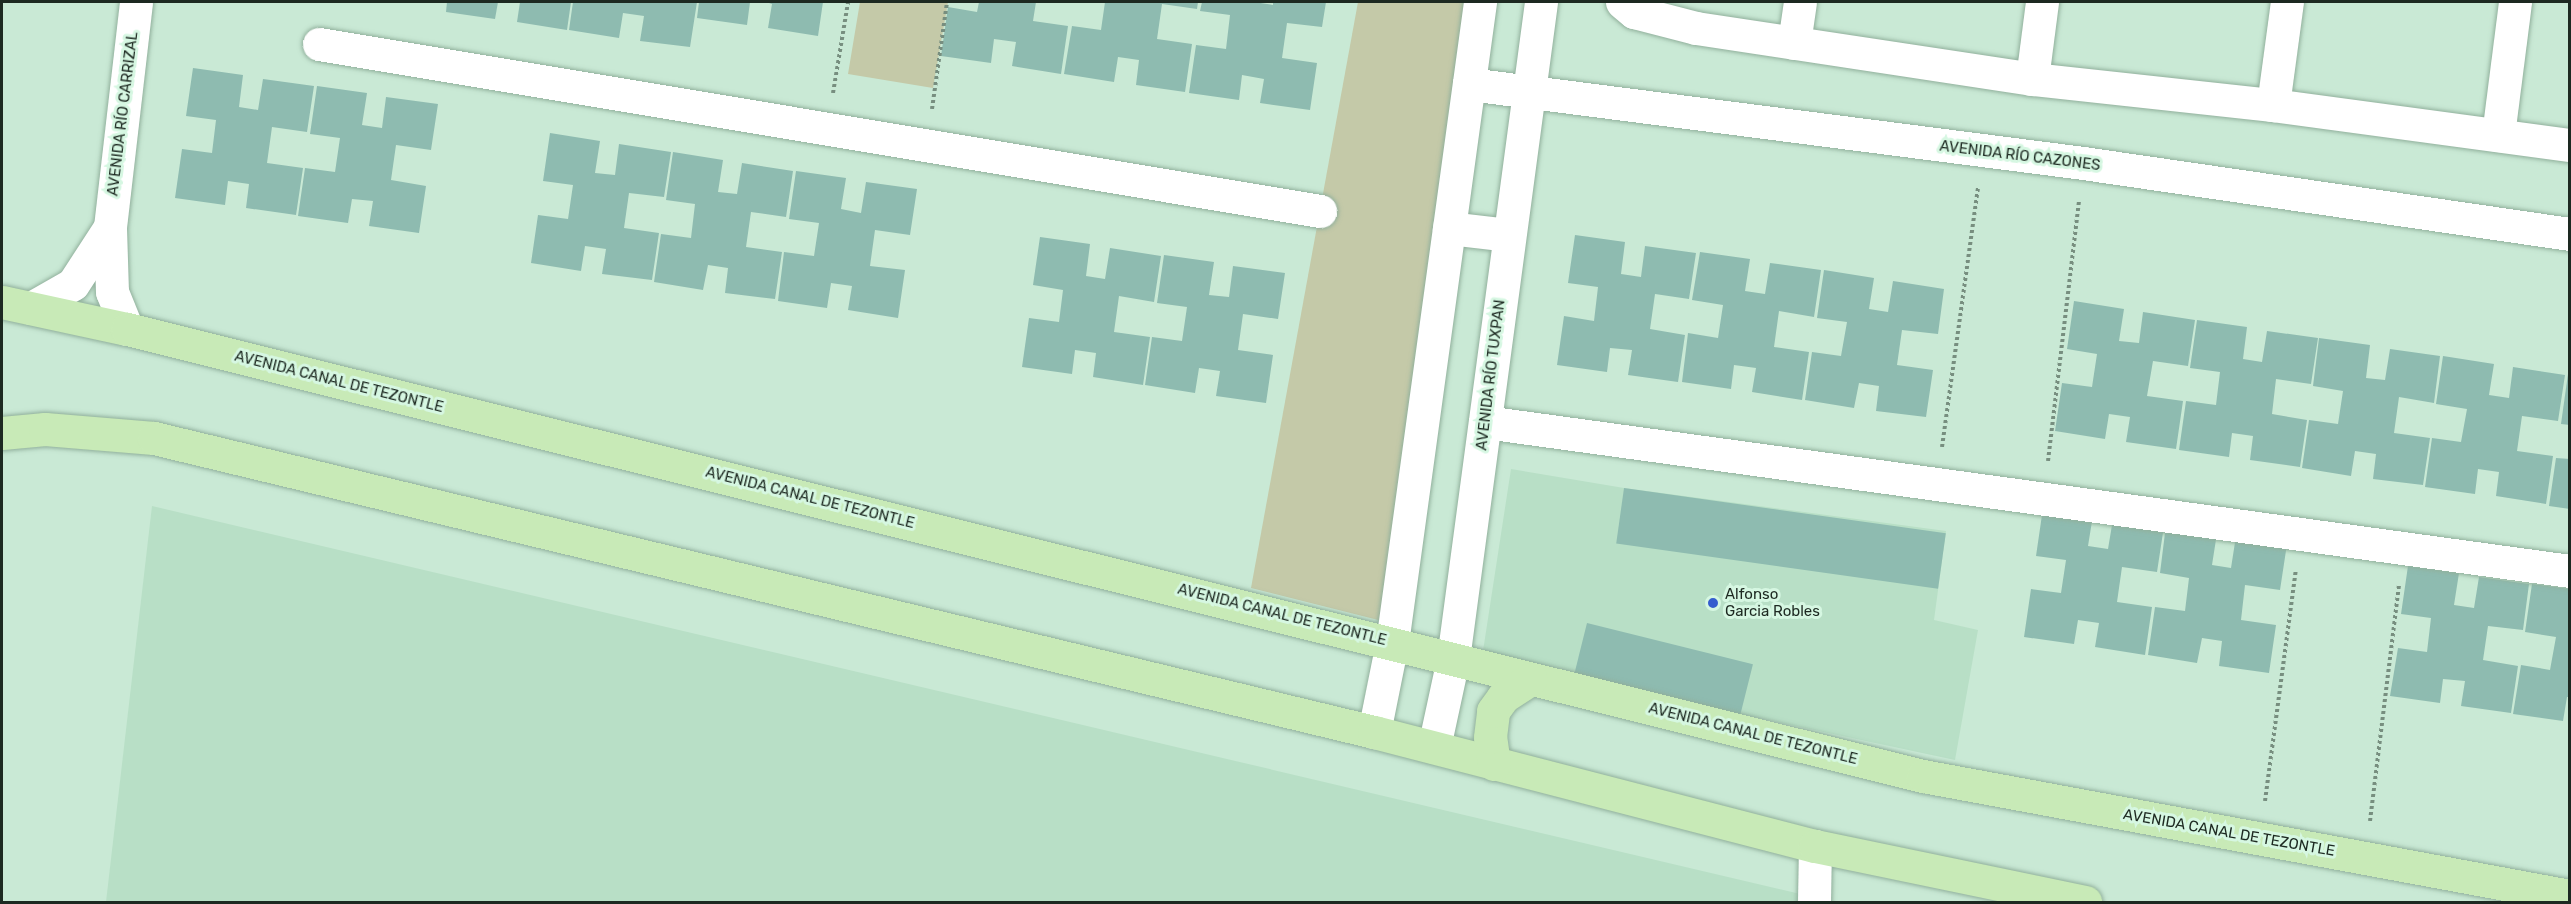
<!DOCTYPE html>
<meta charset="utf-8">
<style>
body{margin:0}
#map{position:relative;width:2571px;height:904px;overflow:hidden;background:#c9e9d5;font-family:Rubik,sans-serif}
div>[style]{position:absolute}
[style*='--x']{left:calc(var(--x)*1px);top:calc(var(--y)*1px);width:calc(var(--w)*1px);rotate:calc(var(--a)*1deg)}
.built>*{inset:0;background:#b8dfc6}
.green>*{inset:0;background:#c4c9a8}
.building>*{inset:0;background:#8ebbb0;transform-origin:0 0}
.path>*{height:4px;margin-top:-2px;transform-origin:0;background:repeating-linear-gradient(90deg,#778e7f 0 3px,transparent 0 6px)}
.roads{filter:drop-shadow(0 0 2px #91b09c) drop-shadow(0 0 2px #91b09c)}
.minor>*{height:33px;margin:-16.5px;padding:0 16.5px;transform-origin:16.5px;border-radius:16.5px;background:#fff}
.major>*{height:33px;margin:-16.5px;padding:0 16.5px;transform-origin:16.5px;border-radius:16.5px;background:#c8eab7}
.dots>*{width:16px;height:16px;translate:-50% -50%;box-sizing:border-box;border:3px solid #d6f7e2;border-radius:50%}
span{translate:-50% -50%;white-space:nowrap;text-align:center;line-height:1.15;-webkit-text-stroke:6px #d6f7e2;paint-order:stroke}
.street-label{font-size:15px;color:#1d2921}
.poi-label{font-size:15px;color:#1d2921}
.left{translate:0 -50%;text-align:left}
.frame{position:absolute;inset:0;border:3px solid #1d2921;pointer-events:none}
</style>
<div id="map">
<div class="built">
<i style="clip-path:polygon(1511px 469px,1624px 488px,1946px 531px,1934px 620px,1978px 630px,1955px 760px,1740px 714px,1483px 651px)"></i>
<i style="clip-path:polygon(152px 506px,1809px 896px,1808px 902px,106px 902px)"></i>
</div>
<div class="green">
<i style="clip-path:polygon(860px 2px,948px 2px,933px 88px,848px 74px)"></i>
<i style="clip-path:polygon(1358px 2px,1468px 2px,1386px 622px,1251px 588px)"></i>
</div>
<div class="building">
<i style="clip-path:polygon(447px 2px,498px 2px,495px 19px,446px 12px)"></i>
<i style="clip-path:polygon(520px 2px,571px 2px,567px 30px,517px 22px)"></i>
<i style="clip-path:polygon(573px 2px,697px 2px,690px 47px,640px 41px,644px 16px,623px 13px,619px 38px,569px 30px)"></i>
<i style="clip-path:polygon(699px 2px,750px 2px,747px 25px,697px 18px)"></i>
<i style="clip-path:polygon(766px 2px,823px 2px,818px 36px,768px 28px,772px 4px)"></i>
<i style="clip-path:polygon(979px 2px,1036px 2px,1033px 21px,1068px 26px,1061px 74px,1012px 66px,1016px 42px,994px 39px,991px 63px,941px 56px,948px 7px,977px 12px)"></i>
<i style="clip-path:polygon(1105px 2px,1198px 2px,1197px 9px,1162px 4px,1157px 39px,1192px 44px,1185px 92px,1136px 85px,1139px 60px,1118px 57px,1114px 82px,1064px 74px,1072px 26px,1101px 30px)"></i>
<i style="clip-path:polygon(1202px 2px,1254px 2px,1273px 5px,1273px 2px,1326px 2px,1322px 27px,1287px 23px,1282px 58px,1317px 63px,1310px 110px,1260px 103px,1264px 79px,1242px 75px,1239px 100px,1189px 93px,1196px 45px,1226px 49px,1230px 15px,1200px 11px)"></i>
<i style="clip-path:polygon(193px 68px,243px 75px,239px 107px,258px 110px,263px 79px,314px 86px,307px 132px,272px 127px,267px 163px,303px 168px,296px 215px,246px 208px,249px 184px,228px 181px,225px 205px,175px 198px,182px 149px,212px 153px,216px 120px,186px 116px)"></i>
<i style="clip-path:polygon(317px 86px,367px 93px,362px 125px,382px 128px,386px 97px,438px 104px,431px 150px,396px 145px,391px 180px,426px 186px,419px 233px,369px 226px,373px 201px,352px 199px,348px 223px,298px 216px,305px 168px,335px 172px,340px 138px,310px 134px)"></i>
<i style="clip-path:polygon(550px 133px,600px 141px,595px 173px,615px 175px,619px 144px,671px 152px,664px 197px,629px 193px,624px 228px,659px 233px,652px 280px,602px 274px,606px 249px,585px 246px,581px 271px,531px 263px,538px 215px,568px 219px,573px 185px,543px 181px)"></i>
<i style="clip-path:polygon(673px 152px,723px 160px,718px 192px,737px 194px,742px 163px,793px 171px,786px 217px,751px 212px,746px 247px,782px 252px,775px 299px,725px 293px,728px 268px,708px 265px,703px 290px,654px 282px,661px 234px,691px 238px,695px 204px,666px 200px)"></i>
<i style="clip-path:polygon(796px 171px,846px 178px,841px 209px,861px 213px,866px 182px,917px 189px,910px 235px,875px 230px,870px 266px,905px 270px,898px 318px,848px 310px,852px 286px,831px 283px,827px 308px,778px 301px,784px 252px,814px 256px,819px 223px,789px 219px)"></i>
<i style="clip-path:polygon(1575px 235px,1625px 242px,1621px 274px,1641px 277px,1645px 246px,1696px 253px,1689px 299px,1655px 294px,1650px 329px,1685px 335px,1678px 382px,1628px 375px,1632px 350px,1610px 348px,1607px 372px,1557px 365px,1564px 316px,1594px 321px,1598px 287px,1568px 283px)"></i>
<i style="clip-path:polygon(1040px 237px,1090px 244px,1086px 276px,1105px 279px,1110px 248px,1161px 256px,1154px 302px,1119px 296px,1114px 332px,1150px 337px,1143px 385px,1093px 377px,1096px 353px,1075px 350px,1072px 374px,1022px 367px,1029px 318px,1059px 322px,1063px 290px,1033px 285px)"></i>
<i style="clip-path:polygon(1700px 252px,1750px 259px,1745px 291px,1765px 294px,1770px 263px,1821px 270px,1814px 317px,1779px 311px,1774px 347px,1809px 352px,1802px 400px,1752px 392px,1756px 368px,1734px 365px,1731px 389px,1682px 382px,1688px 333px,1718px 338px,1723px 305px,1692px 300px)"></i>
<i style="clip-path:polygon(1164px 255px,1214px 262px,1209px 295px,1229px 297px,1233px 266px,1285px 273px,1278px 319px,1243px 314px,1238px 350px,1273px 355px,1266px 403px,1216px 396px,1220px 371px,1199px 368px,1195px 393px,1145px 385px,1152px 337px,1182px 341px,1187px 307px,1157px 303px)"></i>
<i style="clip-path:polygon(1824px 270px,1874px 278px,1869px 309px,1888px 312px,1893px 281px,1944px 289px,1938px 334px,1902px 330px,1897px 365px,1933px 370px,1926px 417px,1876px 411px,1879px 386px,1859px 383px,1854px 408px,1805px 400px,1812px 352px,1841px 356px,1847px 322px,1817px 318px)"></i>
<i style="clip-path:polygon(2074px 301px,2124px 309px,2119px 341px,2139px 343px,2143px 312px,2195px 320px,2188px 366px,2153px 361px,2147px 396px,2183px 401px,2176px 449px,2126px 442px,2130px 417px,2109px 414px,2105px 439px,2055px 431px,2062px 383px,2092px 387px,2097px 354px,2067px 349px)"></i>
<i style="clip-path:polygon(2197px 320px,2247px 327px,2243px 359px,2262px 362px,2267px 331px,2318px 338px,2311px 384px,2276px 379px,2272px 414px,2307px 420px,2300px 467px,2250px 460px,2253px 436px,2232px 433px,2229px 457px,2179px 450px,2186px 401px,2216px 405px,2220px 372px,2190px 368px)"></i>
<i style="clip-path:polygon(2319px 338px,2370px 345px,2366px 378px,2385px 380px,2390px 349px,2440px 356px,2434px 403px,2399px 397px,2394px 433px,2430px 438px,2423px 485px,2373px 479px,2376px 454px,2355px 451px,2351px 476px,2302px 468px,2309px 420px,2338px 424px,2343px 391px,2313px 386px)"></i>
<i style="clip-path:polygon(2443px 356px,2494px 364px,2489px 395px,2509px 398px,2513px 367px,2565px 375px,2558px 421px,2522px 416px,2517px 451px,2553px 456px,2546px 504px,2496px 496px,2499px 472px,2478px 469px,2475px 494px,2425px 487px,2432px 438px,2461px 442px,2467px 409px,2436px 404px)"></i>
<i style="clip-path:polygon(2568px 374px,2570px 374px,2570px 425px,2561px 424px)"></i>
<i style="clip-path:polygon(2556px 458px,2570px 459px,2570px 509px,2549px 506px)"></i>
<i style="left:1624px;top:488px;width:325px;height:56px;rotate:8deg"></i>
<i style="clip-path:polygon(2043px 508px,2093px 515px,2088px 546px,2108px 549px,2113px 519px,2164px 526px,2157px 572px,2122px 567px,2117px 602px,2152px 607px,2145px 655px,2095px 647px,2099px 623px,2078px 620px,2074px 644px,2024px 637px,2031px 589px,2061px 593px,2066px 560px,2036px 556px)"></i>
<i style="clip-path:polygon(2166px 525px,2217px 533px,2212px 565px,2231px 568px,2236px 536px,2287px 544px,2280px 590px,2245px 585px,2241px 620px,2276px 625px,2269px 673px,2219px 666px,2222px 641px,2202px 638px,2197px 663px,2148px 655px,2155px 607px,2185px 611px,2189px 578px,2160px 573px)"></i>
<i style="clip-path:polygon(2408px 566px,2459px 573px,2454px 605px,2474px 608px,2479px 577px,2529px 584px,2523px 630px,2488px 626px,2483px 660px,2518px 666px,2511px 713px,2461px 706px,2465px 681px,2443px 679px,2440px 703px,2390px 696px,2398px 648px,2427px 652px,2431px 618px,2401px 614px)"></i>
<i style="clip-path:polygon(2532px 584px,2570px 589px,2570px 697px,2567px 697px,2563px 721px,2513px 714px,2521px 665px,2550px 670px,2556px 637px,2525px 632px)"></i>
<i style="left:1587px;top:623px;width:171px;height:53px;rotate:14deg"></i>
</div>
<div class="path">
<i style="--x:833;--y:93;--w:92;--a:-80.6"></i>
<i style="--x:932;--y:109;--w:108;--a:-82"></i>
<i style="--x:1942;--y:447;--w:262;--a:-82.1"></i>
<i style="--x:2048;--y:461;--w:262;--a:-83.2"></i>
<i style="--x:2265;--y:801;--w:233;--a:-82.4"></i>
<i style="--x:2370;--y:821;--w:239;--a:-83"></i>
</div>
<div class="roads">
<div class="minor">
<i style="--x:1622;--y:2;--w:16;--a:40"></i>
<i style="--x:1634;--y:12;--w:64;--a:14.5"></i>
<i style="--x:1696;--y:28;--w:340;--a:8.6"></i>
<i style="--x:2032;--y:79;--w:242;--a:6.2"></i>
<i style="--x:2273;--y:105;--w:300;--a:7.7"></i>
<i style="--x:1794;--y:43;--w:41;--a:-81.7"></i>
<i style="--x:319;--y:44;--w:1015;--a:9.47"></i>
<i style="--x:2032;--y:79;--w:78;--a:-82.6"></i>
<i style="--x:1469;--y:84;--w:619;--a:7.33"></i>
<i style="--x:2083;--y:163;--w:492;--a:8.3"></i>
<i style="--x:2273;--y:105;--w:104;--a:-82.3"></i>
<i style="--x:2498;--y:135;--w:134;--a:-82.7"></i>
<i style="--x:1449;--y:228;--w:60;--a:6.7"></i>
<i style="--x:31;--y:308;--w:48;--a:-29.7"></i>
<i style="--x:73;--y:284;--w:68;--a:-57"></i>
<i style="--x:127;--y:329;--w:40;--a:-112"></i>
<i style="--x:112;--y:292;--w:65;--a:-91.8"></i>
<i style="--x:110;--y:227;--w:226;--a:-83.4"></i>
<i style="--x:1485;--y:422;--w:1095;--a:7.82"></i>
<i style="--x:1374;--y:732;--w:91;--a:-78.6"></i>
<i style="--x:1392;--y:643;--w:647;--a:-82.18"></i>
<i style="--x:1434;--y:747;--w:90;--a:-77.8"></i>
<i style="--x:1453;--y:659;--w:663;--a:-82.37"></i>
<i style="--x:1814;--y:902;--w:56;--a:-89"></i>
</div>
<div class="major">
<i style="--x:2;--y:302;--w:128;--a:12.2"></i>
<i style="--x:127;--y:329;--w:1851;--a:13.98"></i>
<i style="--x:1923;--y:776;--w:658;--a:10.51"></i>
<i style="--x:2;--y:433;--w:43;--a:-5.3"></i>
<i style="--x:45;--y:429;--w:109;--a:4.7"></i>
<i style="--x:154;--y:438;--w:1255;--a:13.55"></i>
<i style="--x:1374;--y:732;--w:455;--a:14.5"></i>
<i style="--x:1815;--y:846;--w:276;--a:11.7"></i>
<i style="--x:1494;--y:764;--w:27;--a:-98"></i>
<i style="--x:1490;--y:737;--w:26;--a:-83"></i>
<i style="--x:1493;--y:711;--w:17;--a:-54"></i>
<i style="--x:1503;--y:697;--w:33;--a:-33"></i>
</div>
</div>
<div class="dots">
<i style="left:1713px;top:603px;background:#355dce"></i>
</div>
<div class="street-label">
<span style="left:123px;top:114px;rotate:-83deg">AVENIDA RÍO CARRIZAL</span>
<span style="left:2020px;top:156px;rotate:7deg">AVENIDA RÍO CAZONES</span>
<span style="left:1491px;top:375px;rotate:-83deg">AVENIDA RÍO TUXPAN</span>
<span style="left:339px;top:382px;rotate:14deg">AVENIDA CANAL DE TEZONTLE</span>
<span style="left:810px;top:498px;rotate:14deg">AVENIDA CANAL DE TEZONTLE</span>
<span style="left:1282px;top:615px;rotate:14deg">AVENIDA CANAL DE TEZONTLE</span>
<span style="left:1753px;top:734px;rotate:14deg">AVENIDA CANAL DE TEZONTLE</span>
<span style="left:2229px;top:833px;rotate:10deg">AVENIDA CANAL DE TEZONTLE</span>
</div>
<div class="poi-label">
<span class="left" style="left:1725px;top:603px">Alfonso<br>Garcia Robles</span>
</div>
<div class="frame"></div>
</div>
